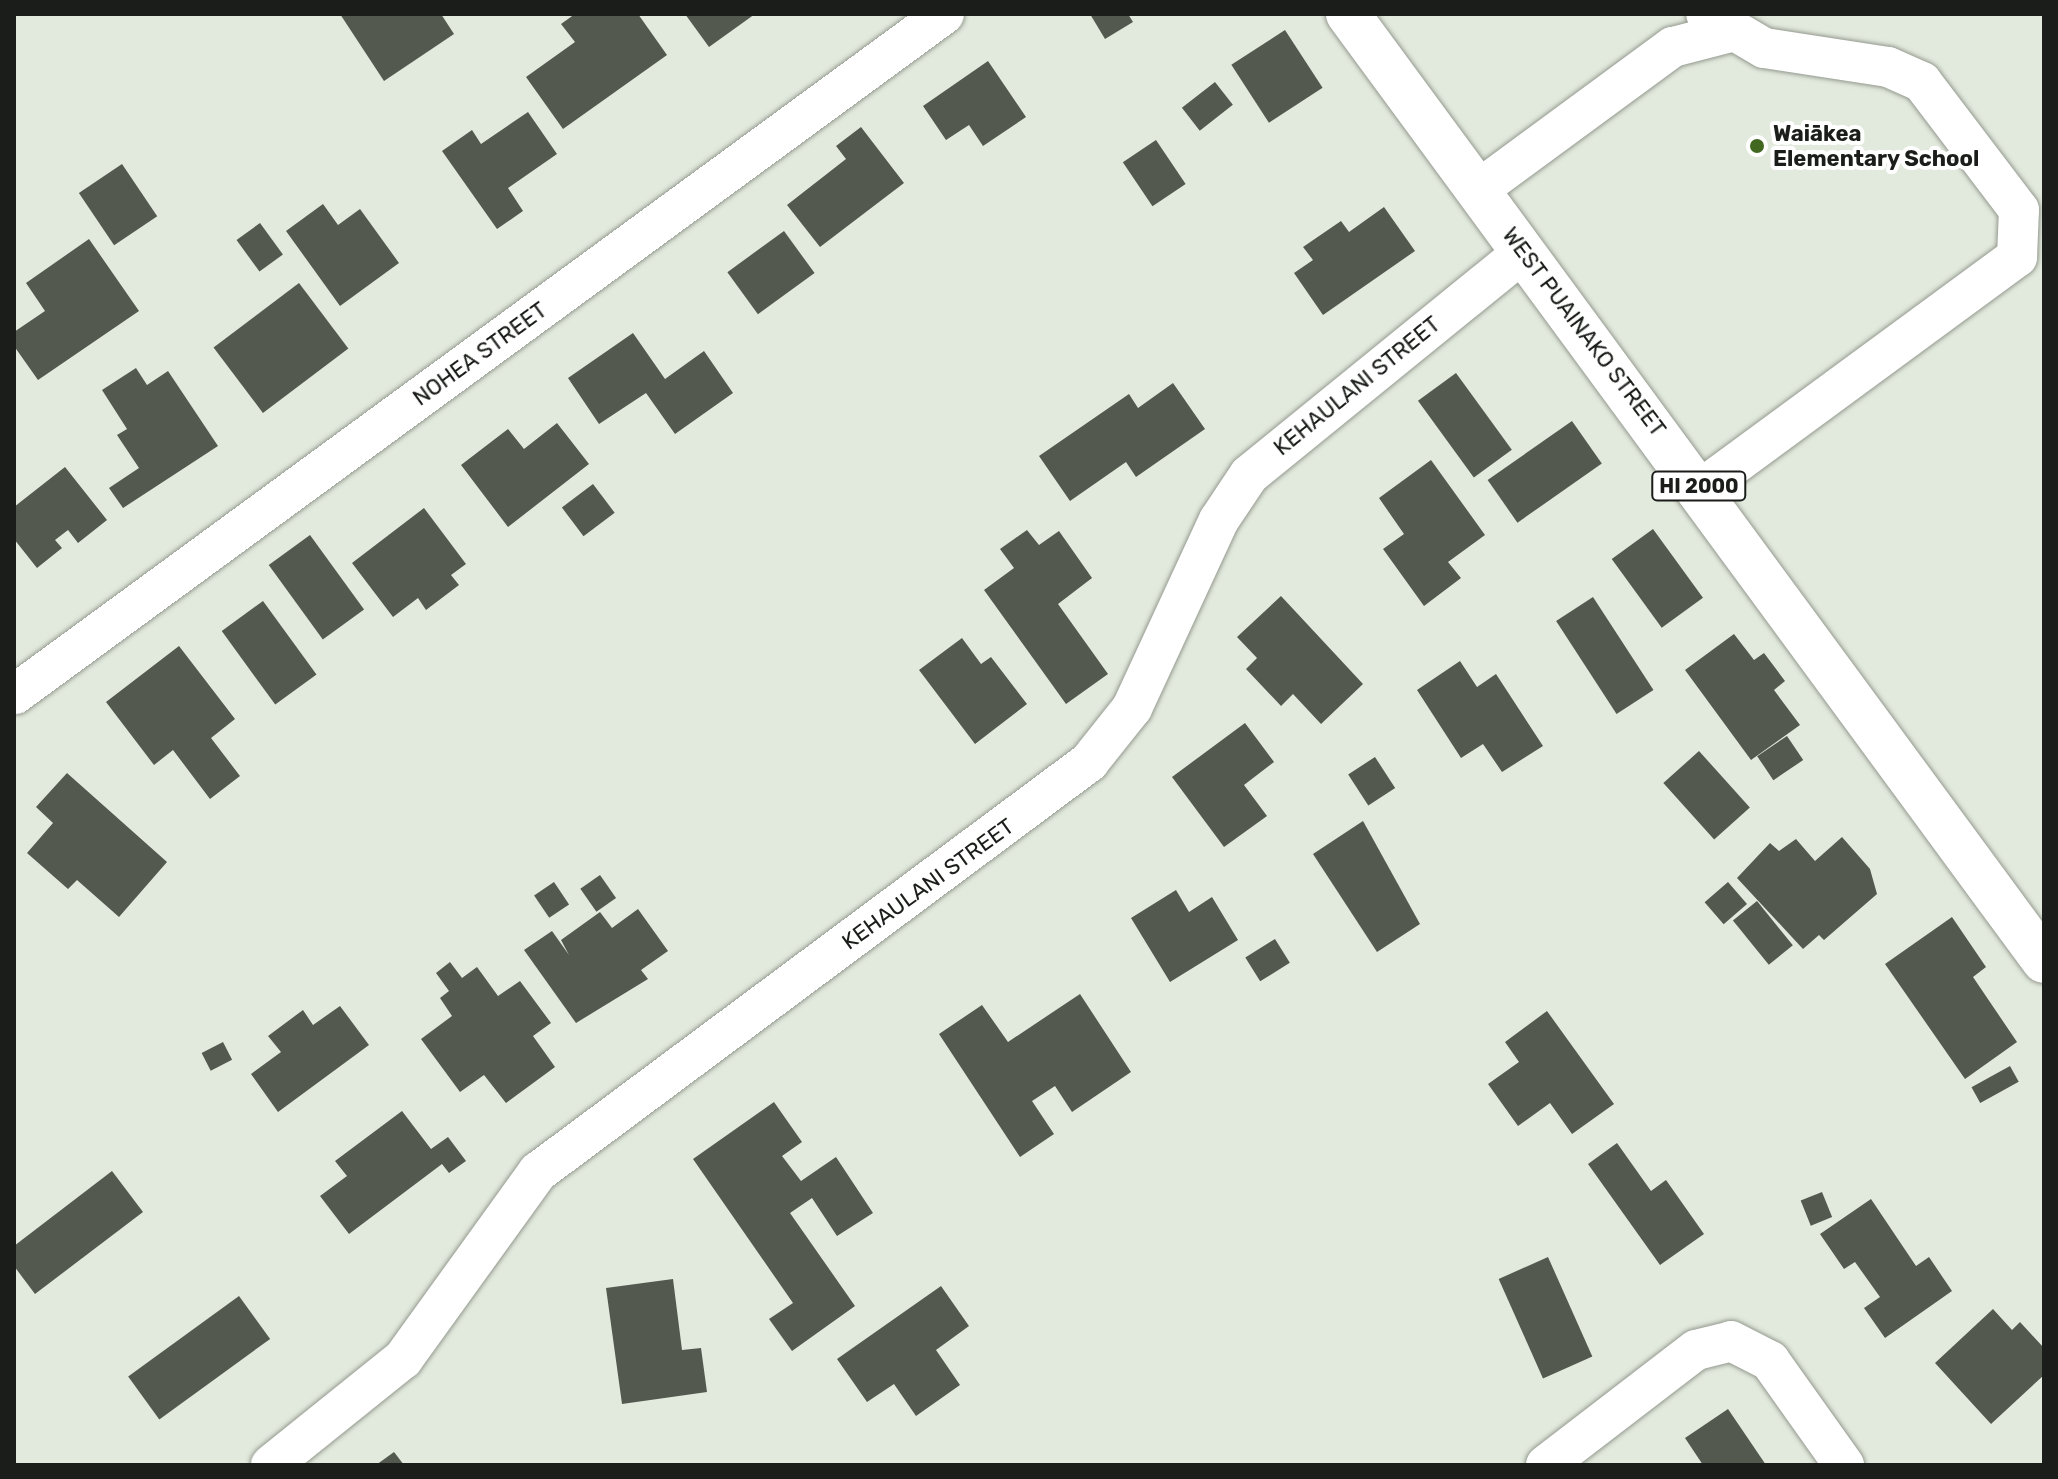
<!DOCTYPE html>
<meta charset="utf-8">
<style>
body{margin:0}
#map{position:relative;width:2058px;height:1479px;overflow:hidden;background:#e2e9dd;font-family:Rubik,sans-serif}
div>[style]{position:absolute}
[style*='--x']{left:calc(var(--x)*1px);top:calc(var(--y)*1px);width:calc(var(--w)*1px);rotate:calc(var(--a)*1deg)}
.building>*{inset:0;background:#53594f;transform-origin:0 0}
.roads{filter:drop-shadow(0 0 2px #949a8f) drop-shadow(0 0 2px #949a8f)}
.minor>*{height:40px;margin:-20px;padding:0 20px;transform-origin:20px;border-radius:20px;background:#fff}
.highway>*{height:44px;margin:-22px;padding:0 22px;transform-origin:22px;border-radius:22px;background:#fff}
.dots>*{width:22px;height:22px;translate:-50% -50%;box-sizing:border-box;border:4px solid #fff;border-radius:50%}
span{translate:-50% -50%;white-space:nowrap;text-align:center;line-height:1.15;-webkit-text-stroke:8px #fff;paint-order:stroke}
.shield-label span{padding:2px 6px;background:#fff;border:2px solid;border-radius:6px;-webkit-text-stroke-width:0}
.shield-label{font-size:20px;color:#1a1d19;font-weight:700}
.poi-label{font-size:22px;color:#1a1d19;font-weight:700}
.left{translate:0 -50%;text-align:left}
.street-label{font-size:22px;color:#1a1d19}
.frame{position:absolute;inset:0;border:16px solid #1a1d19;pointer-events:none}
</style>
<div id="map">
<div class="building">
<i style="clip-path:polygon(340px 14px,441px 14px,454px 34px,384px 81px)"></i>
<i style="clip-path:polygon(575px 14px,638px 14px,667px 55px,563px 129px,526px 77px,575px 42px,561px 24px)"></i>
<i style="clip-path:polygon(685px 14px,755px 14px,709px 47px)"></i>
<i style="clip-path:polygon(1090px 14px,1128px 14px,1133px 22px,1105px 39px)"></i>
<i style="left:1285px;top:30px;width:69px;height:64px;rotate:57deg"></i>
<i style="clip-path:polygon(988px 61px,1026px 117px,983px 146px,969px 125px,946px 140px,923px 106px)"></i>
<i style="left:1215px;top:82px;width:29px;height:42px;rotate:52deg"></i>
<i style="clip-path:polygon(528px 112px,557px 154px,508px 188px,523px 211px,497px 229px,442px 151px,472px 130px,481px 144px)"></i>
<i style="clip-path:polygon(861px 127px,904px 183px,820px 247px,787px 205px,846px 159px,836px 146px)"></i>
<i style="left:1156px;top:140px;width:53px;height:40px;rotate:56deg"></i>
<i style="left:122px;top:164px;width:63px;height:52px;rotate:56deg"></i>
<i style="clip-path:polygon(323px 204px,338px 225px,360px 209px,399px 263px,340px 306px,286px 231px)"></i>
<i style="clip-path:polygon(1384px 207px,1415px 251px,1323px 315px,1294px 273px,1313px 260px,1303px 247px,1341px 221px,1349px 232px)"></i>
<i style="left:260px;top:223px;width:39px;height:29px;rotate:54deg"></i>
<i style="left:784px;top:231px;width:52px;height:70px;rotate:54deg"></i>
<i style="clip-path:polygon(89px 239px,139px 311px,38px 380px,14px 346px,14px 332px,45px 311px,26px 283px)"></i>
<i style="left:299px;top:283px;width:82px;height:107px;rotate:53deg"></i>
<i style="clip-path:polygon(633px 333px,665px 379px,704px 351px,733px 393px,675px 434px,646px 393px,599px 424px,568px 378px)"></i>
<i style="clip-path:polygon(136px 368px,147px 385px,168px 371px,218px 446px,123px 508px,109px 488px,139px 468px,117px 435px,127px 429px,102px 390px)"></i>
<i style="left:1456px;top:373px;width:95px;height:47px;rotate:54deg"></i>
<i style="clip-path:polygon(1173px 383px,1205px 429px,1136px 477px,1126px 462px,1070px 501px,1039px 456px,1129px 394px,1138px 408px)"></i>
<i style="left:1572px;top:421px;width:52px;height:103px;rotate:55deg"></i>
<i style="clip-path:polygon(557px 423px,589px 464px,508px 527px,461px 465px,508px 429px,524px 449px)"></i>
<i style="clip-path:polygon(1431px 460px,1485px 535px,1448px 562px,1461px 578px,1424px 606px,1383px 549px,1404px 534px,1379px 498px)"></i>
<i style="clip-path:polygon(65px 467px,107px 520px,78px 543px,68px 530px,55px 540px,62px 548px,37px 568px,14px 539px,14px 507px)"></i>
<i style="left:593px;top:484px;width:36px;height:39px;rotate:53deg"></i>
<i style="clip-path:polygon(424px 508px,466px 564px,451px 575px,459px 585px,426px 610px,418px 598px,393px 617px,352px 563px)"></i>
<i style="left:1653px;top:529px;width:85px;height:51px;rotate:54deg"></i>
<i style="clip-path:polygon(1027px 530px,1039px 545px,1059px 531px,1092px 578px,1058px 604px,1108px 674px,1066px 704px,984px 590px,1014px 568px,1000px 549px)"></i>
<i style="left:310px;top:535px;width:92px;height:51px;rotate:54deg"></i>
<i style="clip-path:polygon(1281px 596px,1363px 684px,1321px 724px,1293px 694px,1281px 706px,1246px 669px,1257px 658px,1237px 637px)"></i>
<i style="left:1593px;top:597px;width:111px;height:44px;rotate:57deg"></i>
<i style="left:263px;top:601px;width:91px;height:51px;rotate:54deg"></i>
<i style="clip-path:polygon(1734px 634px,1754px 660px,1764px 653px,1785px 681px,1774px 690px,1800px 725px,1751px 760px,1685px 670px)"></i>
<i style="clip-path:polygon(962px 638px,981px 664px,991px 657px,1027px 704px,975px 744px,919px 670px)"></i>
<i style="clip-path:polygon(179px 646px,235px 719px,211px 738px,240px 776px,210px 799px,173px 750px,154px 765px,106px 702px)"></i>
<i style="clip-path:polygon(1460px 661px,1477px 687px,1496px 674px,1543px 746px,1502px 772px,1483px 744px,1461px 758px,1417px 690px)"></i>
<i style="clip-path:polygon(1245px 723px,1274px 762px,1244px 785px,1267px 816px,1224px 847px,1172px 777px)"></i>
<i style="left:1787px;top:736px;width:29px;height:36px;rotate:56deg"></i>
<i style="left:1699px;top:751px;width:76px;height:48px;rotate:48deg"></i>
<i style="left:1375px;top:757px;width:37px;height:32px;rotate:57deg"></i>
<i style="clip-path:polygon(67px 773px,167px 862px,119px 917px,77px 880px,68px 889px,27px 853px,53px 823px,36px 807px)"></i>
<i style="clip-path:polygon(1363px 821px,1420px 924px,1377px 952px,1313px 854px)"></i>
<i style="clip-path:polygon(1842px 837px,1870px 869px,1877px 894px,1824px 940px,1819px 935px,1803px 949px,1737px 878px,1770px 843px,1779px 851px,1796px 839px,1815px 861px)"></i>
<i style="left:600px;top:875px;width:28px;height:24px;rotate:55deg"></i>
<i style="left:554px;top:882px;width:27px;height:24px;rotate:56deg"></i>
<i style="left:1728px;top:882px;width:29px;height:31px;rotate:49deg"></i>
<i style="clip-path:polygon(1176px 890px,1189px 912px,1212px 897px,1238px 940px,1170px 982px,1131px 918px)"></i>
<i style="left:1757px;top:901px;width:57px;height:31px;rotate:51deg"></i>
<i style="clip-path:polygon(638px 909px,668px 951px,641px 970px,648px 979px,576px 1023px,524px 950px,552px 931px,569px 955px,561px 940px,600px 912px,612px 928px)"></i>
<i style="clip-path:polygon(1952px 917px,1986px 967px,1973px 977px,2017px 1042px,1965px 1079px,1885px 964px)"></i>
<i style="left:1275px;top:939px;width:28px;height:35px;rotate:58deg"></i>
<i style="clip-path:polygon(450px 962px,462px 978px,477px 967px,498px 996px,520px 981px,551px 1023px,533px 1036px,555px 1067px,506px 1103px,484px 1075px,460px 1092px,421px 1039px,452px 1016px,440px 998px,449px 991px,436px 973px)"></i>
<i style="clip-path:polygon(1080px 994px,1131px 1072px,1072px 1112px,1055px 1086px,1032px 1101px,1054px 1134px,1020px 1157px,939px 1034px,982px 1005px,1008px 1042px)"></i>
<i style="clip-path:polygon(340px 1006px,369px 1045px,278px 1112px,251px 1074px,281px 1052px,268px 1036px,303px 1010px,313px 1025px)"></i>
<i style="clip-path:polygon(1547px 1011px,1614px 1104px,1572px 1134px,1550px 1103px,1518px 1126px,1488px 1084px,1519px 1062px,1505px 1042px)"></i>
<i style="left:223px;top:1042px;width:20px;height:24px;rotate:63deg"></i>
<i style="left:2010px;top:1066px;width:18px;height:44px;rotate:61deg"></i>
<i style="clip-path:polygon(774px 1102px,802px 1142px,782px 1156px,801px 1181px,836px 1157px,873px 1213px,837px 1236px,812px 1198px,790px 1213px,855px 1306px,792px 1351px,769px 1319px,793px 1303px,693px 1159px)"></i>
<i style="clip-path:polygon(402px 1111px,431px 1149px,448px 1137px,466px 1161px,449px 1173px,442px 1164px,349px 1234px,320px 1196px,347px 1176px,335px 1161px)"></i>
<i style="clip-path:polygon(1617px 1143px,1651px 1191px,1666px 1180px,1704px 1234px,1660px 1265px,1588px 1164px)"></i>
<i style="clip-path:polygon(112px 1171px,143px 1212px,35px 1294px,14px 1266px,14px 1246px)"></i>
<i style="left:1822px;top:1192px;width:27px;height:23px;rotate:68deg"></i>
<i style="clip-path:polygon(1871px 1199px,1916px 1266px,1929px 1257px,1952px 1291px,1885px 1338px,1864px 1308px,1880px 1297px,1855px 1262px,1844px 1269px,1820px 1234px)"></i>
<i style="left:1548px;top:1257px;width:109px;height:54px;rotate:66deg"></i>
<i style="clip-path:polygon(673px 1279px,682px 1350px,701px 1348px,707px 1392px,622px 1404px,606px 1288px)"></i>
<i style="clip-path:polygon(941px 1286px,969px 1326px,936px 1350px,960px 1385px,916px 1416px,894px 1384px,867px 1402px,837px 1359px)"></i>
<i style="left:239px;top:1296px;width:53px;height:137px;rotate:54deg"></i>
<i style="clip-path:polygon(1993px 1309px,2012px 1330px,2020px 1322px,2044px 1348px,2044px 1375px,1991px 1424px,1935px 1363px)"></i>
<i style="clip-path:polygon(1728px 1409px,1766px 1465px,1703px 1465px,1685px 1438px)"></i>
<i style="clip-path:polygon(394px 1452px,404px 1465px,376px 1465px)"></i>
</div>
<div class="roads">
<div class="minor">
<i style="--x:1478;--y:190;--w:242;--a:-36.3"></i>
<i style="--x:1673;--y:47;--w:64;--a:-14.5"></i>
<i style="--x:1701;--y:489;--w:392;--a:-36.3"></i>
<i style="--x:2017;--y:257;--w:47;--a:-87.6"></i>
<i style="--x:2019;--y:210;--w:161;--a:-127.2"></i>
<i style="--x:1922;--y:82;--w:37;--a:-156"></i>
<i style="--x:1888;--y:67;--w:125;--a:-171.3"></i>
<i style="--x:1764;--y:48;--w:67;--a:-149.6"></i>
<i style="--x:15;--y:694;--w:1151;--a:-36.2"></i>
<i style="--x:271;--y:1465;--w:169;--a:-38.8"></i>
<i style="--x:403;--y:1359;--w:231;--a:-54.2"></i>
<i style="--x:538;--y:1172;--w:687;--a:-36.65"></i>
<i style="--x:1089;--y:762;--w:69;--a:-51.5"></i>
<i style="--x:1132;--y:708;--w:207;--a:-65.2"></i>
<i style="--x:1219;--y:520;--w:54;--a:-56.3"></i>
<i style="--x:1249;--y:475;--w:353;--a:-39.1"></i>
<i style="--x:1546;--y:1465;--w:189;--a:-37.5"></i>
<i style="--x:1696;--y:1350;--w:36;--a:-14"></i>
<i style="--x:1731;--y:1341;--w:44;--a:27.1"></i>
<i style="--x:1770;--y:1361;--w:128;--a:54.6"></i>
</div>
<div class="highway">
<i style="--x:1348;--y:14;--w:1175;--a:53.69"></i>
</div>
</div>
<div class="dots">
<i style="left:1757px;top:146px;background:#426720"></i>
</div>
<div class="shield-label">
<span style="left:1699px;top:486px">HI 2000</span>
</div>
<div class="poi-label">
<span class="left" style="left:1773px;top:146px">Waiākea<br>Elementary School</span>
</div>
<div class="street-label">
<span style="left:1584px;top:332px;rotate:53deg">WEST PUAINAKO STREET</span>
<span style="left:480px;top:354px;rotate:-36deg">NOHEA STREET</span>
<span style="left:1357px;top:386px;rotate:-39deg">KEHAULANI STREET</span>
<span style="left:928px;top:884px;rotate:-36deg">KEHAULANI STREET</span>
</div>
<div class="frame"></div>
</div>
